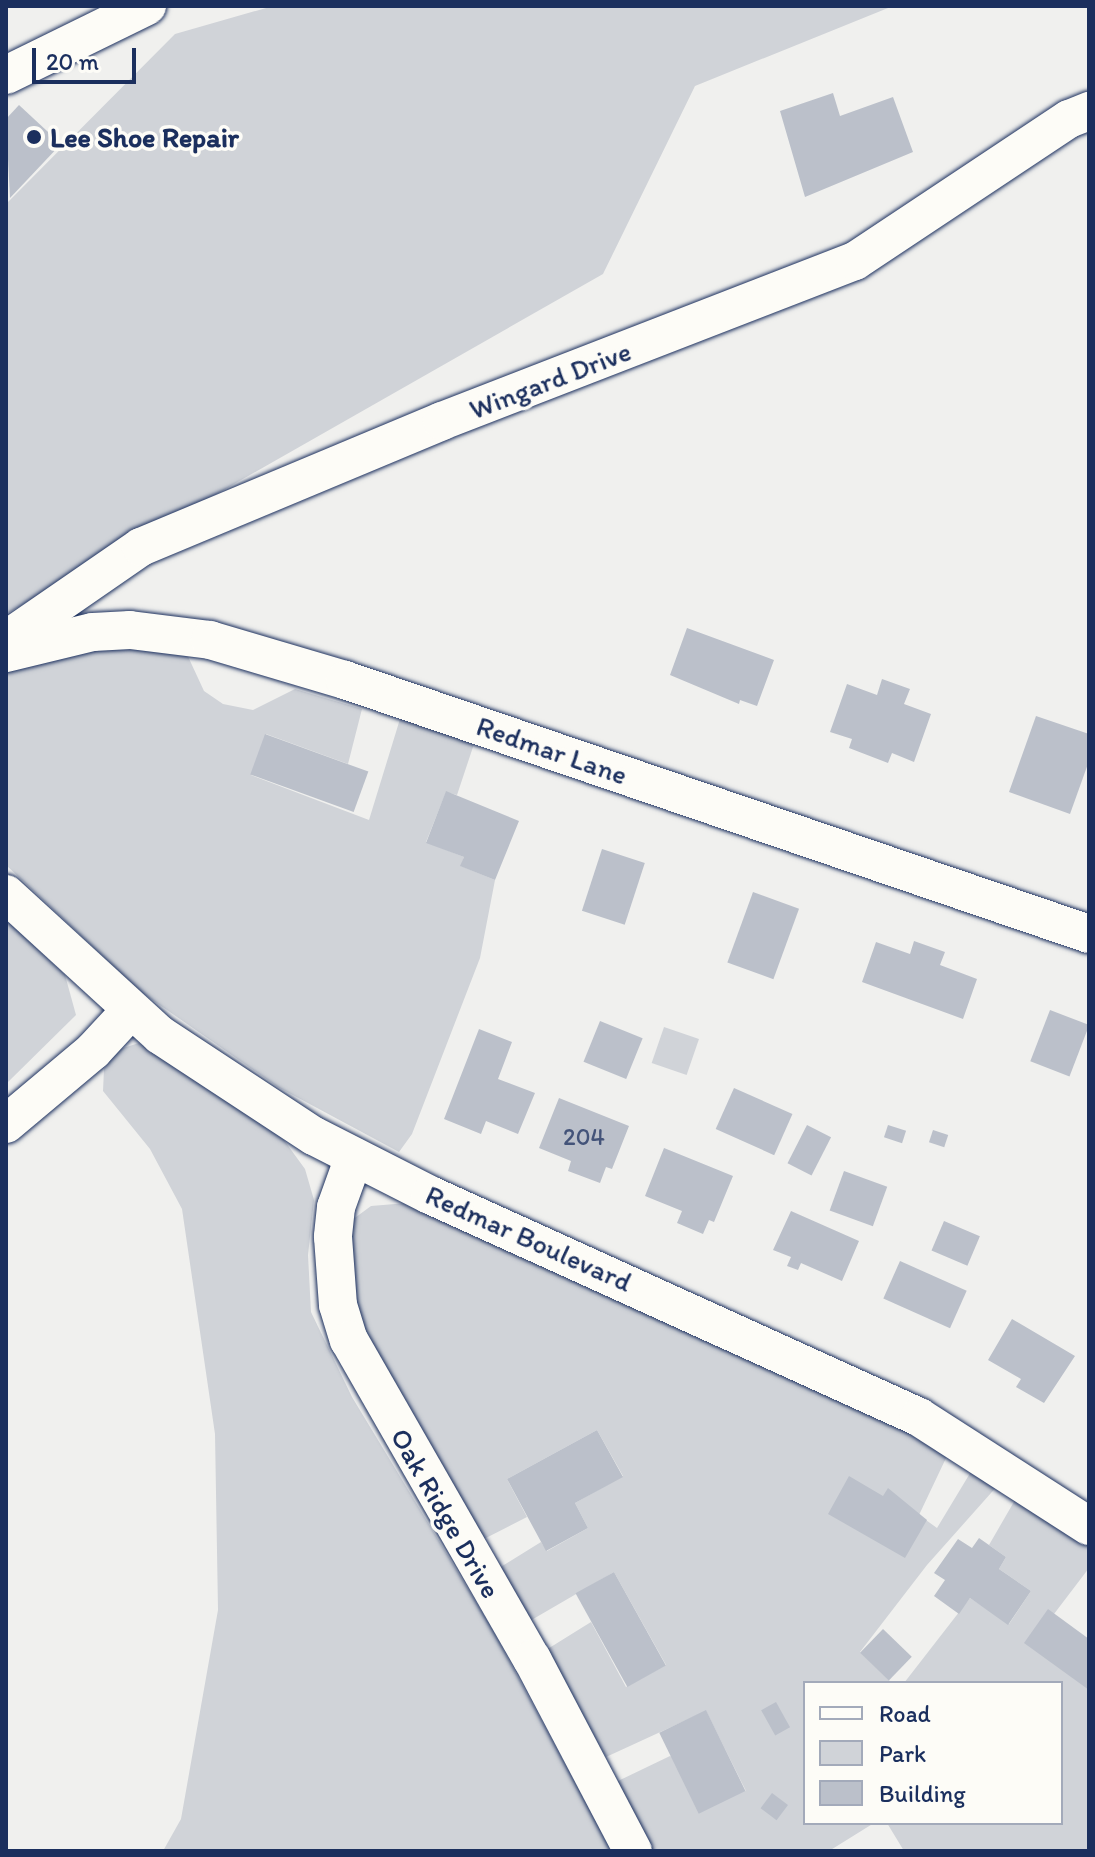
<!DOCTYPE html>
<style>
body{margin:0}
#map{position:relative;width:1095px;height:1857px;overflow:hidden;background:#f0f0ee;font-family:Itim,sans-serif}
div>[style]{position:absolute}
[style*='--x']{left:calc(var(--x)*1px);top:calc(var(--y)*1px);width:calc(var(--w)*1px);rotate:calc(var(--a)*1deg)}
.green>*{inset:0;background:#d0d3d8;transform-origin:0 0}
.building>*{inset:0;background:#bbc0ca;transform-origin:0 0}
.roads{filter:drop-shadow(0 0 2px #1b2f5e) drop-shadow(0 0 2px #1b2f5e)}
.minor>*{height:38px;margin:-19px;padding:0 19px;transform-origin:19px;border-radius:19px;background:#fdfcf7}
.dots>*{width:22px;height:22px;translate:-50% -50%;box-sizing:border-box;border:4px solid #fdfcf7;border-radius:50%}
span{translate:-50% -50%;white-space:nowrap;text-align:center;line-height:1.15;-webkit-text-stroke:7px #fdfcf7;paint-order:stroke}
.number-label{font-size:24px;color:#435379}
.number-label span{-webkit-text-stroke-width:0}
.poi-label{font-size:28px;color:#1b2f5e;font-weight:700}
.left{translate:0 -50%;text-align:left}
.street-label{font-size:28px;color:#1b2f5e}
.frame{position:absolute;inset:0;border:8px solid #1b2f5e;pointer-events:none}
.legend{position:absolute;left:803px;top:1681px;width:260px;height:144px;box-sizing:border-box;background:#fdfcf7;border:2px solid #a3aaba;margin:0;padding:10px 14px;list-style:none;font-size:24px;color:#1b2f5e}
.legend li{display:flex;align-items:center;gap:16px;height:40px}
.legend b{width:40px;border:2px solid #a3aaba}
.scale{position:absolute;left:32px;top:48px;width:104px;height:36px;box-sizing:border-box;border:4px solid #1b2f5e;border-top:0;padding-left:10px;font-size:24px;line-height:28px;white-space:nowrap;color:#1b2f5e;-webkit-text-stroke:6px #fdfcf7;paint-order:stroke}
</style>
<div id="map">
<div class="green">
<i style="clip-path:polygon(273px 6px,893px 6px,695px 86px,603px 274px,6px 614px,6px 204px,175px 34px)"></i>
<i style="clip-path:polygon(91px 640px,185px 650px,204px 691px,223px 704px,253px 710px,295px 689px,362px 709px,348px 764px,266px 734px,251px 775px,369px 820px,400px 719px,475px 741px,457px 795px,446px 792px,426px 842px,464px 857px,461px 866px,495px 880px,480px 958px,412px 1134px,399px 1152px,278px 1087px,141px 992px,6px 865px,6px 662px)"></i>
<i style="clip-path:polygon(6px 919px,65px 975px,76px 1015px,6px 1084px)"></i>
<i style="left:664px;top:1027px;width:37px;height:38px;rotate:19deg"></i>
<i style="clip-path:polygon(139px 1043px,281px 1136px,305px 1169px,314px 1200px,308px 1255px,311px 1312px,352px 1397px,491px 1627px,612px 1851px,163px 1851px,181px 1819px,218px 1610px,215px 1434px,182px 1209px,150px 1149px,103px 1091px,104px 1069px,117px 1050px)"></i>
<i style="clip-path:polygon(407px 1203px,894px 1420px,947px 1456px,919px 1515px,937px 1528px,972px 1470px,999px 1484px,927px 1565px,860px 1652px,892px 1683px,805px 1683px,805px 1823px,874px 1823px,829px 1851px,653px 1851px,618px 1781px,670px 1756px,746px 1791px,706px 1711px,606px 1757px,546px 1650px,591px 1622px,626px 1687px,666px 1665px,614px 1572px,528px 1622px,499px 1568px,541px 1542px,547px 1551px,588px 1528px,575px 1503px,623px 1476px,597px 1430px,507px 1479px,527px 1517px,480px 1541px,355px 1328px,344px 1287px,352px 1220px,371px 1206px)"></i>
<i style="clip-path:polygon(1015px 1500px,1032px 1504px,1089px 1545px,1089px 1568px,1054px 1614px,1089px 1690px,1089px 1851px,904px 1851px,887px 1823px,1061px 1823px,1061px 1683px,904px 1683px,970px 1598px,1009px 1624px,1031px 1591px,999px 1569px,1006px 1557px,989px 1545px)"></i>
</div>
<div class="building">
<i style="clip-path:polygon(833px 93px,840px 116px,893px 97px,913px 152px,805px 197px,780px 111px)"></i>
<i style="clip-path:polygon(19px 105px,61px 144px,10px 198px,6px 119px)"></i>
<i style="clip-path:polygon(687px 628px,774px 660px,757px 706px,740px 700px,739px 704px,670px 675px)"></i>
<i style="clip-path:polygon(882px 679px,910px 689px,904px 704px,931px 714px,914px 762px,892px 753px,888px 763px,849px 748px,852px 739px,830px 732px,847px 684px,877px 695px)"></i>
<i style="clip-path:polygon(1036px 716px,1089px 734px,1089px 761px,1070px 814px,1009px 792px)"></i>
<i style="left:265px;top:734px;width:110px;height:43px;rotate:20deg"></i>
<i style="clip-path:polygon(446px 791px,519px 821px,495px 880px,460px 866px,464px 857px,426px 843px)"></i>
<i style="left:602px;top:849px;width:45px;height:65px;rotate:18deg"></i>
<i style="left:753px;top:892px;width:49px;height:75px;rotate:20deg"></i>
<i style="clip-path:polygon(914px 941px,945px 952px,940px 965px,977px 979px,963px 1019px,862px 982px,876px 942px,910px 954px)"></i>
<i style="left:1050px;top:1010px;width:42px;height:55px;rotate:21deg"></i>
<i style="left:600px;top:1021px;width:46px;height:44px;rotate:22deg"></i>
<i style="clip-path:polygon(479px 1029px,512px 1042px,498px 1079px,535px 1093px,518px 1134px,486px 1121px,481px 1134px,444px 1119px)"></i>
<i style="left:734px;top:1088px;width:64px;height:45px;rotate:24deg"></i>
<i style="clip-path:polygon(559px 1098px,629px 1126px,612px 1169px,606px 1167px,600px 1183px,568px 1171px,571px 1161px,539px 1148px)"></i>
<i style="left:807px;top:1125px;width:27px;height:43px;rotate:27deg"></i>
<i style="left:888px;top:1125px;width:19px;height:13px;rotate:18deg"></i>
<i style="left:933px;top:1130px;width:16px;height:13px;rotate:18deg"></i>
<i style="clip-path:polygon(664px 1148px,733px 1176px,714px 1222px,709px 1220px,703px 1234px,677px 1223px,682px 1211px,645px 1196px)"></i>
<i style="left:844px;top:1171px;width:46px;height:42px;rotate:20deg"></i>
<i style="clip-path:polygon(791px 1211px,859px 1241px,842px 1281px,801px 1263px,798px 1270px,787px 1266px,791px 1257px,773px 1250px)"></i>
<i style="left:944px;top:1221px;width:39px;height:32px;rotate:23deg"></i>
<i style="left:900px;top:1261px;width:73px;height:41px;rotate:24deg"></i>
<i style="clip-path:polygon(1012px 1319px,1075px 1356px,1044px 1403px,1016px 1387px,1021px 1379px,988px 1360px)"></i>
<i style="clip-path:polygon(597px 1430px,623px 1477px,575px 1503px,588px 1528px,546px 1551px,507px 1479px)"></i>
<i style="clip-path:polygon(849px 1476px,883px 1496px,888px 1488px,927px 1520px,905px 1558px,828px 1514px)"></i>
<i style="clip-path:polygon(979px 1538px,1006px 1557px,999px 1569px,1031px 1591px,1008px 1625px,970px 1598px,959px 1614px,934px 1596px,945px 1580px,934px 1573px,958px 1539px,972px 1548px)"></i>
<i style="left:614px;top:1572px;width:107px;height:44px;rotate:61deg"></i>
<i style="clip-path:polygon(1048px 1609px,1089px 1639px,1089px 1690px,1024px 1643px)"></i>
<i style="left:883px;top:1629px;width:40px;height:33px;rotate:44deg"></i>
<i style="left:776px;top:1702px;width:29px;height:17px;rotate:61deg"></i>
<i style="left:706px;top:1710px;width:90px;height:52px;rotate:64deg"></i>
<i style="left:772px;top:1793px;width:20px;height:19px;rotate:37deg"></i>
</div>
<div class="roads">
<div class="minor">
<i style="--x:6;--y:75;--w:157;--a:-26.1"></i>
<i style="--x:6;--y:640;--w:164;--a:-34.6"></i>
<i style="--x:141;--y:547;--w:326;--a:-22.7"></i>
<i style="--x:442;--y:421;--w:443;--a:-21.2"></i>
<i style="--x:855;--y:261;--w:257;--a:-33.6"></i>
<i style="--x:1069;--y:119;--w:22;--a:-22"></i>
<i style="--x:6;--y:653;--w:89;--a:-13.6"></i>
<i style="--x:93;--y:632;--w:37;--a:-3"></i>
<i style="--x:130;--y:630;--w:81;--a:7.1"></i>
<i style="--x:210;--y:640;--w:141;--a:16.5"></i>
<i style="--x:345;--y:680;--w:786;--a:18.85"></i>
<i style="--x:6;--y:894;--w:209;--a:42.5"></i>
<i style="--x:160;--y:1035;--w:184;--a:33.3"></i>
<i style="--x:314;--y:1136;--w:130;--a:27"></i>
<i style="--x:430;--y:1195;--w:537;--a:24.42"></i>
<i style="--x:919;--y:1417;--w:202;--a:32.7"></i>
<i style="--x:6;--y:1124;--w:114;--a:-40"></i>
<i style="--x:93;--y:1051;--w:56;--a:-47.2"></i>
<i style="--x:354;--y:1157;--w:53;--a:109.8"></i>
<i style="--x:336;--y:1207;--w:30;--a:96"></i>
<i style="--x:333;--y:1237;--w:68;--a:85.8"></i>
<i style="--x:338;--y:1305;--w:37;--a:73"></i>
<i style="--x:349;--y:1340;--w:368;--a:60.2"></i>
<i style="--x:532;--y:1659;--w:217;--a:62.3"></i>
</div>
</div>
<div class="dots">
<i style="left:34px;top:137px;background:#1b2f5e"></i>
</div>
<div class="number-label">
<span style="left:584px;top:1137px">204</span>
</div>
<div class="poi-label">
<span class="left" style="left:50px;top:137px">Lee Shoe Repair</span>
</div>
<div class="street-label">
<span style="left:550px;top:380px;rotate:-21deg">Wingard Drive</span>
<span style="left:552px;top:750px;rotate:19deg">Redmar Lane</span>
<span style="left:529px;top:1238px;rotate:24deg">Redmar Boulevard</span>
<span style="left:446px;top:1513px;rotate:60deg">Oak Ridge Drive</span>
</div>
<div class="frame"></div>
<ul class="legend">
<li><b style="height:10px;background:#fdfcf7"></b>Road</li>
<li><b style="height:22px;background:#d0d3d8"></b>Park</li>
<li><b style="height:22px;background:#bbc0ca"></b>Building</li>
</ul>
<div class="scale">20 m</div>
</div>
